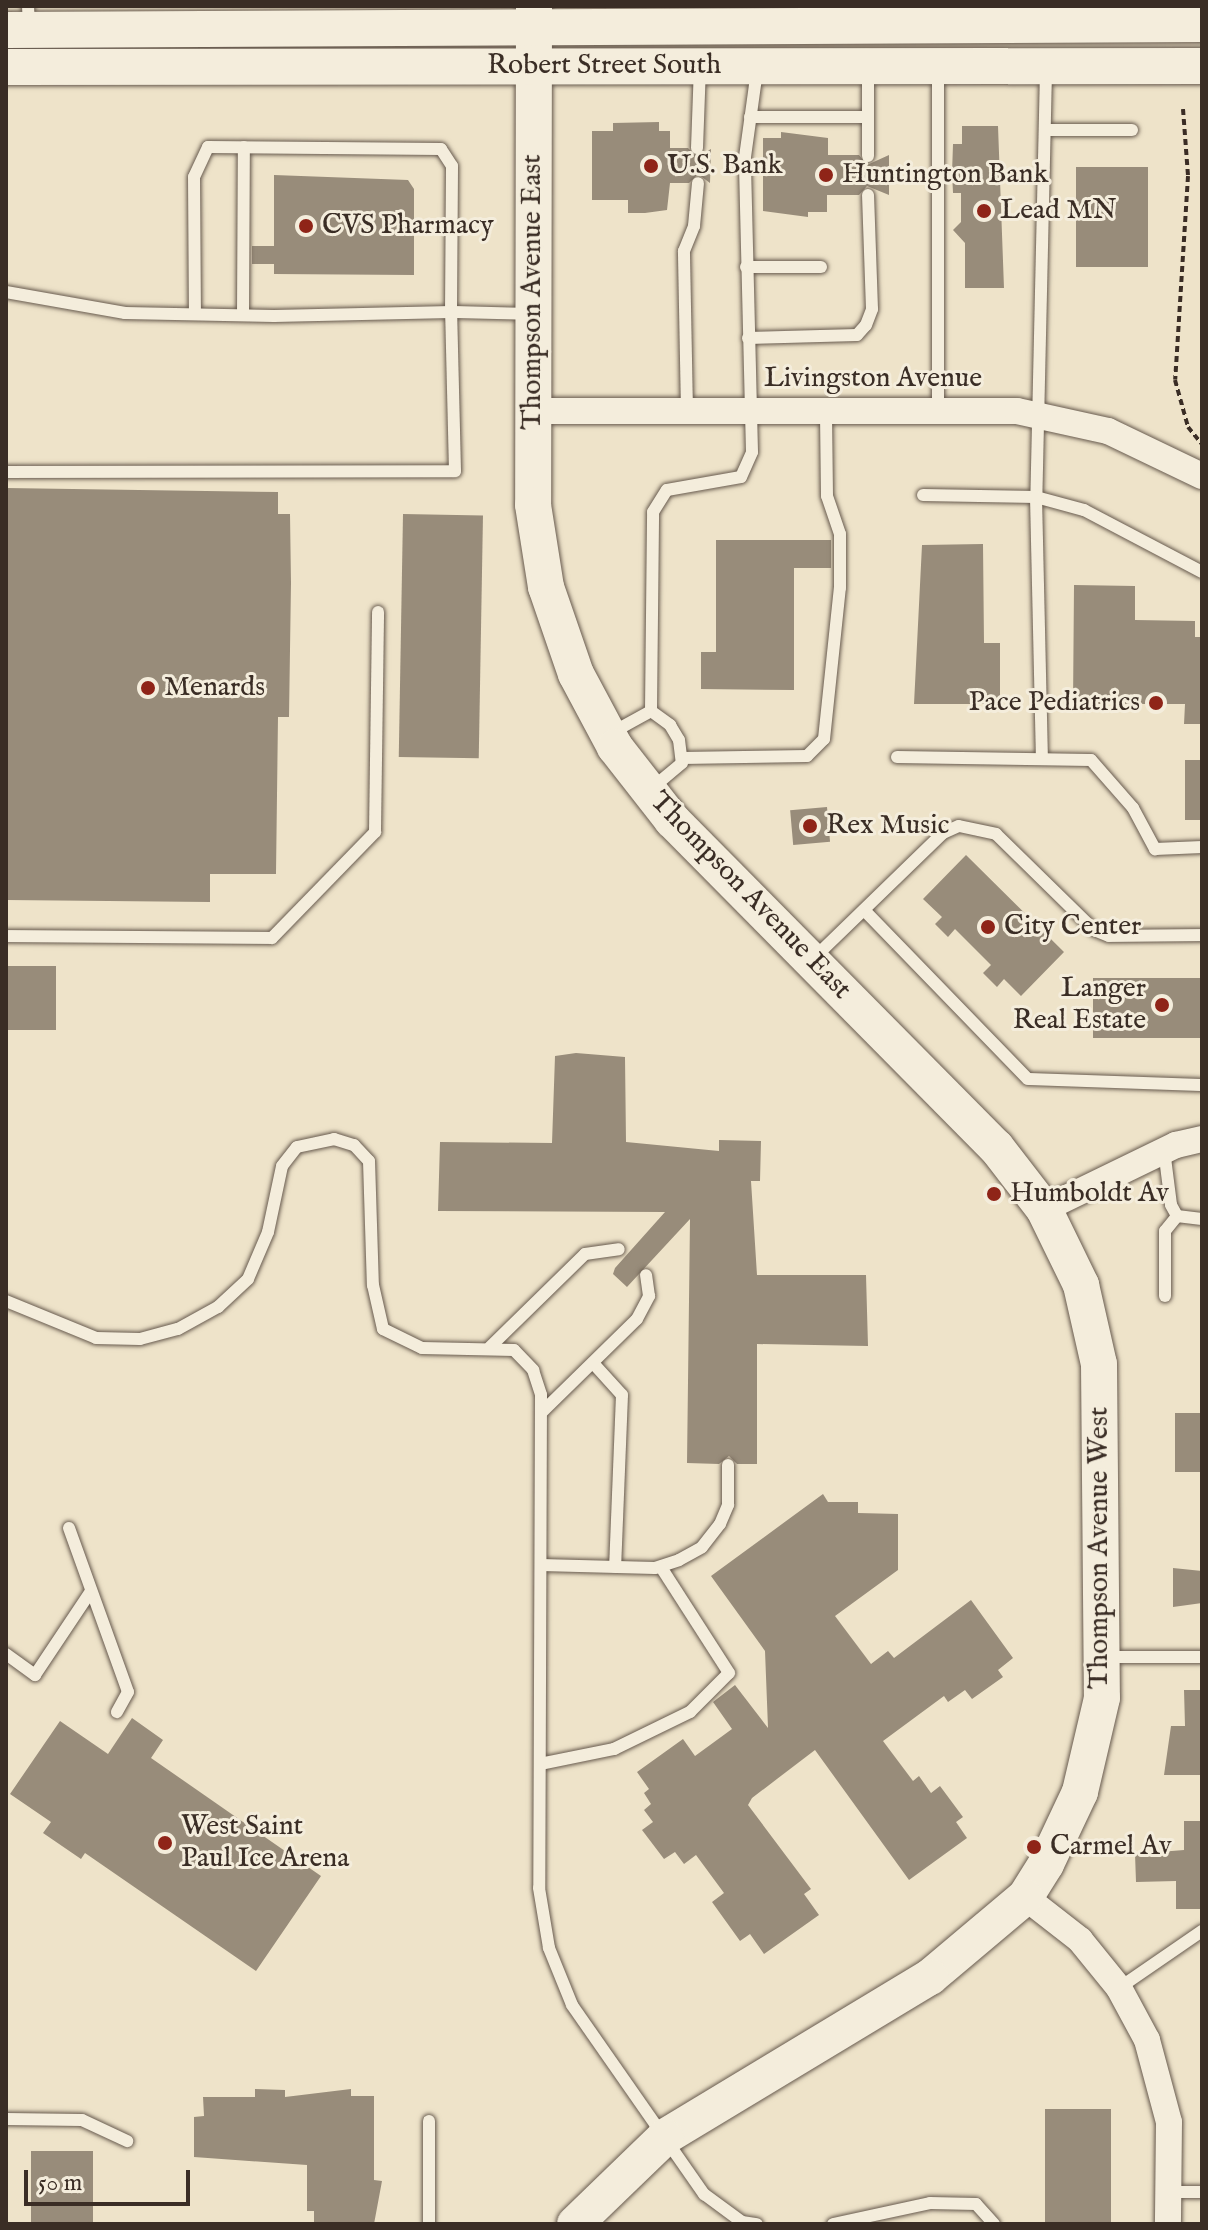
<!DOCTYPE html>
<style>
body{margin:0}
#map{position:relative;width:1208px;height:2230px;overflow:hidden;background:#eee3c9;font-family:"IM FELL English",serif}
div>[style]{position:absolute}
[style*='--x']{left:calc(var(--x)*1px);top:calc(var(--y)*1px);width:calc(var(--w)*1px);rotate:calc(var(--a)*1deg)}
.building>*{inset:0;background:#988c7a;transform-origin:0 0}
.path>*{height:4px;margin-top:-2px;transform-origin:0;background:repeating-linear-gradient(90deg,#3a2d25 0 6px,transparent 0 10px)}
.roads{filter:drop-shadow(0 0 2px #675a4e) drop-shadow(0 0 2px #675a4e)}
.lane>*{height:12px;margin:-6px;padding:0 6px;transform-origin:6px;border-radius:6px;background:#f4eddc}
.street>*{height:26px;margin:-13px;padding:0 13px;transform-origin:13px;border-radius:13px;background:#f4eddc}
.secondary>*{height:36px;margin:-18px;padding:0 18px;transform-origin:18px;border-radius:18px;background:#f4eddc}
.dots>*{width:22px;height:22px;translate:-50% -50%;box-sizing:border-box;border:4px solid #f4eddc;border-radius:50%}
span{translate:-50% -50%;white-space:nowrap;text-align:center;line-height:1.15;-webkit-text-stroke:6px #f4eddc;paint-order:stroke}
.street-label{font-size:28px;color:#3a2d25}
.poi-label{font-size:28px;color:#3a2d25}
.left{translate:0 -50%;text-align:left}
.right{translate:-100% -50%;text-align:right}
.frame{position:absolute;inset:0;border:8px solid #3a2d25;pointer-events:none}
.scale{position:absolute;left:24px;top:2170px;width:166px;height:36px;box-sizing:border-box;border:4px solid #3a2d25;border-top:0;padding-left:10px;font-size:24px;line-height:28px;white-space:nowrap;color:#3a2d25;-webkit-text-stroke:6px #f4eddc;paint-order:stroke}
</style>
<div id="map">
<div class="building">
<i style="clip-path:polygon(659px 122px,659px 131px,670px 131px,670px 148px,688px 148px,697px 157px,711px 149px,710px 183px,698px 174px,689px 183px,670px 183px,667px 210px,645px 213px,628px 213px,628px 200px,592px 200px,592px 131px,613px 131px,613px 123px)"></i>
<i style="clip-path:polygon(962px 126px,998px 126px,1004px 288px,965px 288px,965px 243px,953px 230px,961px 222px,961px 193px,953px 193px,952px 173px,953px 144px,962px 144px)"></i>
<i style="clip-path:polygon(781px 132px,828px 138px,828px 155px,859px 155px,867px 165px,889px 155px,889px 195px,867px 186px,859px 195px,827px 195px,827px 212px,808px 212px,808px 217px,763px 211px,763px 138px,781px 138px)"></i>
<i style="left:1076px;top:167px;width:72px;height:100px"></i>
<i style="clip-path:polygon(274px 175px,408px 180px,414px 189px,414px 275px,274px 274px,274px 264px,252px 264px,252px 246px,274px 246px)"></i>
<i style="clip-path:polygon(6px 488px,278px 492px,278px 514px,290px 514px,291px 583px,289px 717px,278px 717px,276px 874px,210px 874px,210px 902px,6px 900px)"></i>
<i style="left:403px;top:514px;width:80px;height:243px;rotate:1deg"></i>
<i style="clip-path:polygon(716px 540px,831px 540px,831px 568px,794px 568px,794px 690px,701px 689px,701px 652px,716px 652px)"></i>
<i style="clip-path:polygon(983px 544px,984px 643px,1000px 643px,1000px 704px,914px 704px,922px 545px)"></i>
<i style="clip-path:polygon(1074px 585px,1135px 586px,1135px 620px,1195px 621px,1195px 637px,1202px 637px,1202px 724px,1184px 724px,1185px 704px,1073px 704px)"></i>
<i style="left:1185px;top:760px;width:17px;height:60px"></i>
<i style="left:827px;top:807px;width:35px;height:37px;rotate:85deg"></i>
<i style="clip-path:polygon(966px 855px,1064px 952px,1021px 996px,1004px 979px,997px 987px,983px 973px,991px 965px,955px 929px,948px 937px,935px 924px,942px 917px,923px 899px)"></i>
<i style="left:6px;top:966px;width:50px;height:64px"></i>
<i style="left:1093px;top:978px;width:109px;height:60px"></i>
<i style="clip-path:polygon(576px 1053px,625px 1057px,626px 1142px,719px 1151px,719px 1140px,761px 1141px,760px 1181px,751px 1181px,757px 1275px,866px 1275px,868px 1346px,757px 1344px,757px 1464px,737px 1464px,729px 1456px,719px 1464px,687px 1463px,690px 1219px,627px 1287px,613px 1274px,615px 1268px,665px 1212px,438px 1211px,440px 1142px,552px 1143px,555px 1056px)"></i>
<i style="left:1175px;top:1413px;width:27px;height:59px"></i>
<i style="clip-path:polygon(823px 1494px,828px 1502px,858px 1502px,858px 1513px,898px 1514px,898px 1570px,835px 1616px,871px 1664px,888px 1651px,894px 1658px,971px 1600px,1013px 1658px,998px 1670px,1003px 1677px,972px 1699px,965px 1690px,948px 1702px,944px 1696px,883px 1741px,913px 1781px,919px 1776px,931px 1793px,940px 1786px,963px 1817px,956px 1822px,967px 1838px,909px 1880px,815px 1750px,752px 1798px,748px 1805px,811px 1889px,804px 1894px,819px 1915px,764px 1954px,750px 1934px,740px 1941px,712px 1902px,724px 1893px,696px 1855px,684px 1864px,675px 1852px,664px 1859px,642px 1830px,653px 1822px,644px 1810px,651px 1804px,644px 1793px,649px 1789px,637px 1772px,683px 1739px,695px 1756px,732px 1729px,713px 1702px,735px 1685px,768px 1728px,765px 1651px,711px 1576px)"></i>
<i style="clip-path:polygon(1173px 1568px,1202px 1571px,1202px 1603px,1173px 1607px)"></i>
<i style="clip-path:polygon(1184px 1690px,1202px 1690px,1202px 1775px,1164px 1775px,1171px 1726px,1185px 1726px)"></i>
<i style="clip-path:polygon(132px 1718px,163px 1740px,151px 1758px,321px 1876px,256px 1971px,85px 1853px,81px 1859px,43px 1833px,51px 1822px,10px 1794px,60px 1721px,108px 1754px)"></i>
<i style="clip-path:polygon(1184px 1821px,1202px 1821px,1202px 1909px,1176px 1909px,1176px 1881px,1136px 1882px,1135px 1854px,1184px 1850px)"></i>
<i style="clip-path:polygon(255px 2089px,285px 2090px,285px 2097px,351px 2089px,351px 2096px,374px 2096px,374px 2180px,382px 2181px,374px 2224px,314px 2224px,314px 2211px,307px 2211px,307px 2165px,194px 2157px,194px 2117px,204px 2116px,203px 2097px,255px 2097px)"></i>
<i style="left:1045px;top:2109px;width:66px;height:115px"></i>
<i style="left:31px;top:2151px;width:62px;height:73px"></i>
</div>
<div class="path">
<i style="--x:1183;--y:109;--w:67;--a:85.7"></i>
<i style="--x:1188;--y:176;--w:204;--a:93.6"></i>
<i style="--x:1175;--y:380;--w:49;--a:74.5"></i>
<i style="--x:1188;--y:427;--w:22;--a:51"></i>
</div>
<div class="roads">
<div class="lane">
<i style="--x:28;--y:6;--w:21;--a:87"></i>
<i style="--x:868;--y:69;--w:87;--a:90"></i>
<i style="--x:938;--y:71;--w:340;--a:90"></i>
<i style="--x:1046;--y:71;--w:426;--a:91.3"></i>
<i style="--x:1036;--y:497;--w:50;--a:15.2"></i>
<i style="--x:1084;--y:510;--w:133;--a:27.7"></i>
<i style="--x:750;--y:117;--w:117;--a:0"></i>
<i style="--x:1046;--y:130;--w:86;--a:0"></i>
<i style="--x:697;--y:148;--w:80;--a:-87.9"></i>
<i style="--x:746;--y:267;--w:75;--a:0"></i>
<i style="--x:6;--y:292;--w:121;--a:10"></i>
<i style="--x:125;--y:313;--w:149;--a:1.2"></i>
<i style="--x:274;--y:316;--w:177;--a:-1.3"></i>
<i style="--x:451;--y:312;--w:146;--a:-89.6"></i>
<i style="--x:452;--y:166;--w:20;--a:-123"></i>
<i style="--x:441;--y:149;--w:233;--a:-179.5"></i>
<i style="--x:208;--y:147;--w:33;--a:115"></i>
<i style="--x:194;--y:177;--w:137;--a:89.6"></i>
<i style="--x:243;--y:315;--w:168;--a:-89.7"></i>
<i style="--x:748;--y:338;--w:109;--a:-1.6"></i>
<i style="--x:857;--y:335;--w:13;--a:-48"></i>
<i style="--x:866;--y:325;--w:17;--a:-69"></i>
<i style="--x:872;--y:309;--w:114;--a:-92"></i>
<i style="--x:687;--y:411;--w:160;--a:-91.1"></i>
<i style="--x:684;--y:251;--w:27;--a:-68"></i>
<i style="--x:694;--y:226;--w:43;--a:-84.7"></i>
<i style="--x:6;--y:472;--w:449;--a:-0.1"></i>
<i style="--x:455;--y:471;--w:159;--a:-91.4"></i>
<i style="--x:451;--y:312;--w:81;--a:1.4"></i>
<i style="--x:923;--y:495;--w:113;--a:1"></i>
<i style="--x:1036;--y:497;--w:261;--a:88.7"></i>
<i style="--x:651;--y:711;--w:199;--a:-89.4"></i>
<i style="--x:653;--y:512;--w:26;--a:-58"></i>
<i style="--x:667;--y:490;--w:75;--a:-10"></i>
<i style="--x:741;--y:477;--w:27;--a:-66"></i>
<i style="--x:752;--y:452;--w:295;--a:-91.4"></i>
<i style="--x:745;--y:157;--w:87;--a:-82.1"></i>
<i style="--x:613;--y:732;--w:43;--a:-28.9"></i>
<i style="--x:651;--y:711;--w:24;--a:36"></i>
<i style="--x:670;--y:725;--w:17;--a:59"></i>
<i style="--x:679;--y:740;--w:23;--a:83"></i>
<i style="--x:682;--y:763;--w:40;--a:140"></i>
<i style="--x:897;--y:757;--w:194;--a:0.9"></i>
<i style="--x:1091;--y:760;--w:64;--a:48.8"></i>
<i style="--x:1133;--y:808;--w:47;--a:61.8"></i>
<i style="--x:1155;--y:849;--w:47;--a:-2.4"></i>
<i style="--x:682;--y:758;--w:125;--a:-0.9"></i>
<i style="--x:807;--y:756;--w:24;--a:-45"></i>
<i style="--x:824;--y:739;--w:152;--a:-84"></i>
<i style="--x:840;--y:588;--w:54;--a:-90"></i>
<i style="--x:840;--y:534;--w:40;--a:-108.9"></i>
<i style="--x:827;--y:496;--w:85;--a:-90.7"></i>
<i style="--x:864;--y:910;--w:235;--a:45.9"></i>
<i style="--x:1028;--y:1079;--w:174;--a:2"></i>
<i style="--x:6;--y:936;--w:266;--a:0.4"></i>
<i style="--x:272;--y:938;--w:148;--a:-45.8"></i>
<i style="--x:375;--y:832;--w:220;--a:-89.2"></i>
<i style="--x:815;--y:957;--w:178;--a:-44.1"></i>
<i style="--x:943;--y:833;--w:17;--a:-24"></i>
<i style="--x:959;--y:826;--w:38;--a:12"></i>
<i style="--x:996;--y:834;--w:137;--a:44.4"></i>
<i style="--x:1094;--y:930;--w:16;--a:22"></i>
<i style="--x:1109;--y:936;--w:93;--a:-0.6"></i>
<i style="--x:1164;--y:1150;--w:55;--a:82.7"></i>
<i style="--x:1171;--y:1205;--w:13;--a:61"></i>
<i style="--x:1177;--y:1216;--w:25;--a:7"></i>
<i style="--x:1165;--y:1296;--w:65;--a:-90"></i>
<i style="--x:1165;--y:1231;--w:19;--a:-51"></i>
<i style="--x:6;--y:1301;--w:97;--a:22.3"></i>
<i style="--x:96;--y:1338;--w:44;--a:1.3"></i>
<i style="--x:140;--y:1339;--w:39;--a:-15"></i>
<i style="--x:178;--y:1329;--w:46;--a:-28.8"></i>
<i style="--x:218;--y:1307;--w:41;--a:-43"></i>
<i style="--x:248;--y:1279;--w:51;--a:-66.9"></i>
<i style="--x:268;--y:1232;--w:67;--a:-78"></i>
<i style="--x:282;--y:1166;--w:24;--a:-52"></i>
<i style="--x:297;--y:1147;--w:38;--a:-12"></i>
<i style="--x:334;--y:1139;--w:21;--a:17"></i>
<i style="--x:354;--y:1145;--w:22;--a:47"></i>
<i style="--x:369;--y:1161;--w:124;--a:88.2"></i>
<i style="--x:373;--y:1285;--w:45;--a:77.2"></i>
<i style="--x:383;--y:1329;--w:43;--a:26"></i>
<i style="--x:422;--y:1348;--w:92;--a:1.2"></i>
<i style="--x:514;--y:1350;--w:28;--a:46"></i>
<i style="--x:533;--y:1370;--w:26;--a:72"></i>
<i style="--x:541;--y:1395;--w:493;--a:90.2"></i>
<i style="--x:539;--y:1888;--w:61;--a:80.5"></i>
<i style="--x:549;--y:1948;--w:61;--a:68"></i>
<i style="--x:572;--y:2005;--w:231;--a:55.1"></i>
<i style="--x:704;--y:2194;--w:47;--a:36.4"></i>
<i style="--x:742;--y:2222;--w:15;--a:8"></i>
<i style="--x:490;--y:1347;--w:133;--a:-44.4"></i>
<i style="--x:585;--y:1254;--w:34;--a:-8"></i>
<i style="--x:593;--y:1363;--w:43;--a:47.8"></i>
<i style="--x:622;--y:1395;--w:172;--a:92.3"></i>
<i style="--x:541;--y:1413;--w:134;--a:-44.4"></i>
<i style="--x:637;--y:1319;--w:26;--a:-62"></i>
<i style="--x:649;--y:1296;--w:21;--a:-98"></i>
<i style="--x:69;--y:1528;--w:174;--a:70.2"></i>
<i style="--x:128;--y:1692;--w:23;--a:119"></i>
<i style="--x:541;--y:1565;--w:114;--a:1.5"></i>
<i style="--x:655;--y:1568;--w:25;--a:-18"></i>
<i style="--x:679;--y:1560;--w:26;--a:-29"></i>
<i style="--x:702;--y:1547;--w:29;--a:-52"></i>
<i style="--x:720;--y:1524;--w:21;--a:-67"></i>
<i style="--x:728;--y:1505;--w:40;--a:-90"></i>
<i style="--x:6;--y:1654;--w:36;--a:36"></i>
<i style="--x:35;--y:1675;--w:101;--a:-56.3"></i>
<i style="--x:1105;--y:1657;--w:97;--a:0"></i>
<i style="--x:540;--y:1764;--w:76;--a:-11.5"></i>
<i style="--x:614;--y:1749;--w:85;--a:-26"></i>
<i style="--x:690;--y:1712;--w:55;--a:-45"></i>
<i style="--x:729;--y:1673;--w:126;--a:-122.7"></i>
<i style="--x:1119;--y:1988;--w:101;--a:-34.5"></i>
<i style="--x:6;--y:2119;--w:76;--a:0.8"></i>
<i style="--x:82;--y:2120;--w:50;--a:25"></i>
<i style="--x:429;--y:2121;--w:103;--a:90"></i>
<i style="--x:1168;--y:2192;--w:34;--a:0"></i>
<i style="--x:833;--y:2224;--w:99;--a:-12.2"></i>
<i style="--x:930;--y:2203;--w:46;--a:1.2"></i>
<i style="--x:976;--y:2204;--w:27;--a:48"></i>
</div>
<div class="street">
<i style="--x:531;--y:411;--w:486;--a:0"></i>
<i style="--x:1017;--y:411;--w:93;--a:12.4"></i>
<i style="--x:1108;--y:431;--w:104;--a:25.6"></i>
<i style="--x:1044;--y:1209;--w:147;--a:-25.9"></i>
<i style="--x:1176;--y:1145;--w:27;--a:-13"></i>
<i style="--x:1025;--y:1897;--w:70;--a:38"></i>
<i style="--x:1080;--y:1940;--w:62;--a:50.9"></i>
<i style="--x:1119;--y:1988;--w:59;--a:61.7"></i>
<i style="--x:1147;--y:2040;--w:85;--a:75"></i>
<i style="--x:1169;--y:2122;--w:102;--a:90.6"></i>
</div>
<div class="secondary">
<i style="--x:534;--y:6;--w:499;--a:90.1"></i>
<i style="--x:533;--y:505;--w:83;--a:81"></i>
<i style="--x:546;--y:587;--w:92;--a:71"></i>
<i style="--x:576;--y:674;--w:83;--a:61.9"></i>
<i style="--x:615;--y:747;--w:93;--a:52"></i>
<i style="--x:672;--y:820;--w:460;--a:45.3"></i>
<i style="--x:996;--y:1147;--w:78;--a:52.3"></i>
<i style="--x:1044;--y:1209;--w:85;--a:64"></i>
<i style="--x:1081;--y:1285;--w:81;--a:77.2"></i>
<i style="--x:1099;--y:1364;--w:334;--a:89.5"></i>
<i style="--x:1102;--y:1698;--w:97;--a:103.2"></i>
<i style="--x:1080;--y:1792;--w:80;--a:115.3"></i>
<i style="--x:1046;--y:1864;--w:39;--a:122"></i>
<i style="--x:1025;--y:1897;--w:124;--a:139.9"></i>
<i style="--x:930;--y:1977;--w:310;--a:148.9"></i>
<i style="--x:665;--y:2137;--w:125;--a:136"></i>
<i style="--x:6;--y:30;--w:1196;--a:-0.29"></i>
<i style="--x:6;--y:67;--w:1196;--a:-0.05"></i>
</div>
</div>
<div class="dots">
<i style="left:651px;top:166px;background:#8f2418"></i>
<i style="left:826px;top:175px;background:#8f2418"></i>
<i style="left:984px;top:211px;background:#8f2418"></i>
<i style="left:306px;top:226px;background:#8f2418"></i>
<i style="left:148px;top:688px;background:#8f2418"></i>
<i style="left:1156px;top:703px;background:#8f2418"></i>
<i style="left:810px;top:826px;background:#8f2418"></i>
<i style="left:988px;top:927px;background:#8f2418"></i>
<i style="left:1162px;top:1005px;background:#8f2418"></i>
<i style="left:994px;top:1194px;background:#8f2418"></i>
<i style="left:165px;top:1843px;background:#8f2418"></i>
<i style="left:1034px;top:1847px;background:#8f2418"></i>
</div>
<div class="street-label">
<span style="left:604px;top:66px">Robert Street South</span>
<span style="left:533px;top:292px;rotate:-90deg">Thompson Avenue East</span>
<span style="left:873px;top:379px">Livingston Avenue</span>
<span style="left:750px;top:896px;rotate:46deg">Thompson Avenue East</span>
<span style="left:1100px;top:1548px;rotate:-90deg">Thompson Avenue West</span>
</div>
<div class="poi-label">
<span class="left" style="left:667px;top:166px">U.S. Bank</span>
<span class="left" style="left:842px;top:175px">Huntington Bank</span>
<span class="left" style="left:1000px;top:211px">Lead MN</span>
<span class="left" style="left:322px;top:226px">CVS Pharmacy</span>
<span class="left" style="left:164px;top:688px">Menards</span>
<span class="right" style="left:1140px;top:703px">Pace Pediatrics</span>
<span class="left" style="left:826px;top:826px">Rex Music</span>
<span class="left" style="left:1004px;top:927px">City Center</span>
<span class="right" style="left:1146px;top:1005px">Langer<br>Real Estate</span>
<span class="left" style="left:1010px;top:1194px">Humboldt Av</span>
<span class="left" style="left:181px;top:1843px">West Saint<br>Paul Ice Arena</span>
<span class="left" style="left:1050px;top:1847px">Carmel Av</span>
</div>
<div class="frame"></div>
<div class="scale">50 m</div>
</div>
